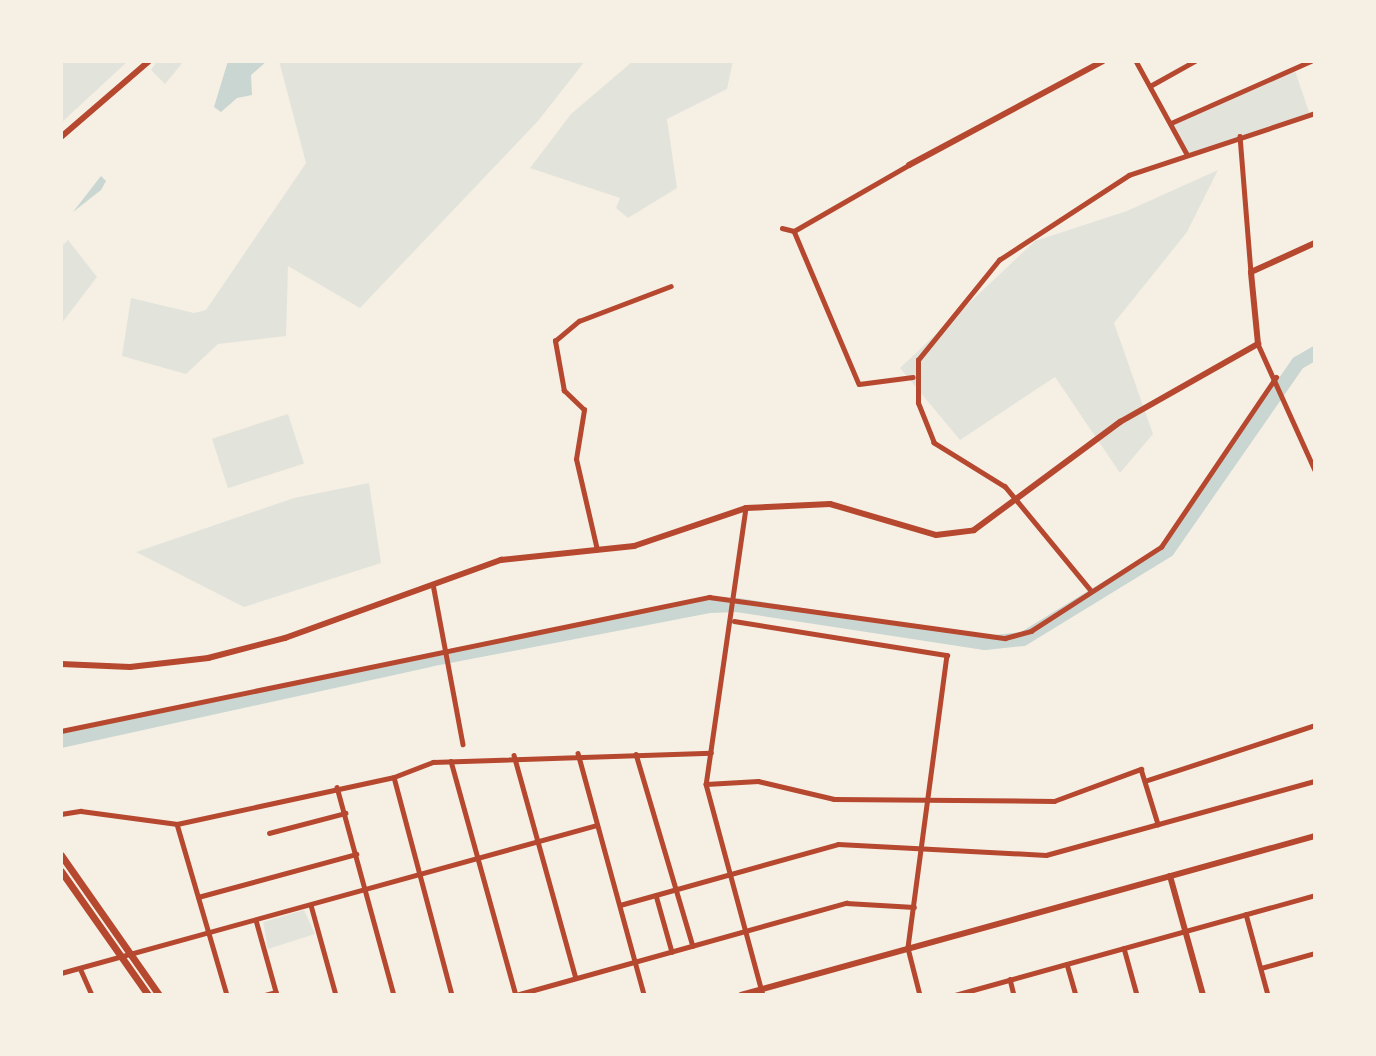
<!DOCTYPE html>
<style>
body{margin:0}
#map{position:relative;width:1376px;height:1056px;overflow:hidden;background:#f6efe4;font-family:Overpass,sans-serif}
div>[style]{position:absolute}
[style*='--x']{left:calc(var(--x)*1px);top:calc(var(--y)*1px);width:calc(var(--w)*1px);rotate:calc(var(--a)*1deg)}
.green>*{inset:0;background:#e2e4dc;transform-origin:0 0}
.water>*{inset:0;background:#c9d6d2}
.river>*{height:14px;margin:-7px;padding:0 7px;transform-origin:7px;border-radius:7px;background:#c9d6d2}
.minor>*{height:4.5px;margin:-2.25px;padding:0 2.25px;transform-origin:2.25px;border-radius:2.25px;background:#b5482f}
.tertiary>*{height:6px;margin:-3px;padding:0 3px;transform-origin:3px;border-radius:3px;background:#b5482f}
.primary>*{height:7px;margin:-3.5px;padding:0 3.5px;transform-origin:3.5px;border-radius:3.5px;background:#b5482f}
span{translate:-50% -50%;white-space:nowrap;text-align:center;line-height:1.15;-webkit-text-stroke:7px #f6efe4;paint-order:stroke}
.frame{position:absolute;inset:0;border:63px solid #f6efe4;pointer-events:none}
</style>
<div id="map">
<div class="green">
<i style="clip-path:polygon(61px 61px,128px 61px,61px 123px)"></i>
<i style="clip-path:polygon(157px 61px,184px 61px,165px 84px,151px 70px)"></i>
<i style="clip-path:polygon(279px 61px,585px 61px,538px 121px,360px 308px,288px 266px,286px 336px,218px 344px,186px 374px,122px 356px,131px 298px,194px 313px,206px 310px,306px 163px)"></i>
<i style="clip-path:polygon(633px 61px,733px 61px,727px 89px,667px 119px,677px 188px,628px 218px,616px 208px,620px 198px,530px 168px,571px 114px)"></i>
<i style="clip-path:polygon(1294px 68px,1310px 115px,1187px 154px,1171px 123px)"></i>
<i style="clip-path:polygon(1218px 170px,1187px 232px,1114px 323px,1153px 434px,1120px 473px,1055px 377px,960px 440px,900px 368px,1035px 241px,1127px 211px)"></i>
<i style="clip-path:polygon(68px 240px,97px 277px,61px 324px,61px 247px)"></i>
<i style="left:288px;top:414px;width:52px;height:80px;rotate:72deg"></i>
<i style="clip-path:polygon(369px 483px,381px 563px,244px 607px,136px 552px,294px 498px)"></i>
<i style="clip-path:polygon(304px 910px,315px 934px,268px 949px,263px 922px)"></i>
</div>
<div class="water">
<i style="clip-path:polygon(228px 61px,267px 61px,251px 75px,252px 95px,237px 98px,221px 112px,214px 107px)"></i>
<i style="clip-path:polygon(101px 176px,106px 181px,101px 190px,73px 212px)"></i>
</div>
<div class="river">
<i style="--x:61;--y:741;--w:377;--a:-12.4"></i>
<i style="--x:429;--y:660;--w:285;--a:-10.9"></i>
<i style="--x:709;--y:606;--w:28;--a:-2"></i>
<i style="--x:737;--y:605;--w:251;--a:8.7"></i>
<i style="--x:985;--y:643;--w:38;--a:-6"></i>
<i style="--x:1023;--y:639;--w:170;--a:-31.5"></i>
<i style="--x:1168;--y:550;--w:228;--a:-55.2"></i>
<i style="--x:1298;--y:363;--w:20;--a:-30"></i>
</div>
<div class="minor">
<i style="--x:1136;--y:61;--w:106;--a:61.3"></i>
<i style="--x:1150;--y:86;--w:51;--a:-29.1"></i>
<i style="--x:1171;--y:123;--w:153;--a:-23.9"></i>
<i style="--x:1240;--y:136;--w:136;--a:85.4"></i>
<i style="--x:782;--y:228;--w:12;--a:14"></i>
<i style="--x:794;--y:231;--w:166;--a:67"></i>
<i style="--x:859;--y:384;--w:54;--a:-7.4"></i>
<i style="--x:794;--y:231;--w:133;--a:-29.9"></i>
<i style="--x:1258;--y:344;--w:138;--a:65.7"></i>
<i style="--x:746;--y:508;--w:279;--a:98.2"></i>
<i style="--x:706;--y:784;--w:219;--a:74.9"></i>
<i style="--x:597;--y:550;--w:93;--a:-103"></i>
<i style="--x:576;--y:459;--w:50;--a:-80.7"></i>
<i style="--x:584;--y:410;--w:28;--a:-136"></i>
<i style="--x:564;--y:391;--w:51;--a:-100.2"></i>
<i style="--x:555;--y:341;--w:31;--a:-40"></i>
<i style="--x:579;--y:321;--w:98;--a:-20.8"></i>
<i style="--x:433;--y:584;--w:163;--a:79.4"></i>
<i style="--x:1090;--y:590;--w:134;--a:-129.5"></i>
<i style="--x:1005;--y:487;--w:84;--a:-148.2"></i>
<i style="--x:934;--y:443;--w:43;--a:-111.8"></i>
<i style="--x:918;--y:403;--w:43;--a:-90"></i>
<i style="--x:918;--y:360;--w:129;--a:-51"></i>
<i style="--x:999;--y:260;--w:155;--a:-33.2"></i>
<i style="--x:1129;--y:175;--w:196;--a:-18.4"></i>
<i style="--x:734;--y:621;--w:216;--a:9.1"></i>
<i style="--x:947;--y:655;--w:296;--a:97.6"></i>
<i style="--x:908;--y:948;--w:49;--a:75.7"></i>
<i style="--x:61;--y:731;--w:662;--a:-11.68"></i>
<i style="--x:709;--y:597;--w:299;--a:7.9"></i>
<i style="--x:1005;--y:638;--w:27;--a:-15"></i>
<i style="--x:1031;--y:631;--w:155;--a:-32.9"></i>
<i style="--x:1161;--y:547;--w:205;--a:-55.9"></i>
<i style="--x:578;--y:753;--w:251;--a:74.7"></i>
<i style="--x:636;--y:754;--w:200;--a:73.5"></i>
<i style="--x:514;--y:755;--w:231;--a:74.5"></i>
<i style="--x:451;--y:761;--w:243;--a:74.5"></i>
<i style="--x:394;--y:777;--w:226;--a:75.1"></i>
<i style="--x:1145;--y:781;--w:179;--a:-18.2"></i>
<i style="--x:706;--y:784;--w:52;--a:-3.3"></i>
<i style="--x:758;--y:781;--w:78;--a:13.3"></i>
<i style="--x:834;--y:799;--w:220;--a:0.5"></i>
<i style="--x:1054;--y:801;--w:93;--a:-20.2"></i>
<i style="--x:1141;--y:769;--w:58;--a:72.8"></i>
<i style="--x:337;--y:787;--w:216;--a:74.7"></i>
<i style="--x:61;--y:814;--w:20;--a:-9"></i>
<i style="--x:81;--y:811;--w:97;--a:7.7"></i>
<i style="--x:177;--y:824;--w:222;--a:-12.2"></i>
<i style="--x:394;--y:777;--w:42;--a:-21"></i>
<i style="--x:433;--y:762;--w:278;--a:-1.9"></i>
<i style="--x:177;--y:824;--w:178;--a:73.7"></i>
<i style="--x:269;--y:833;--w:79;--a:-14.7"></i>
<i style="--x:656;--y:895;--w:59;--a:74.3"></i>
<i style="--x:198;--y:897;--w:164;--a:-15.2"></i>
<i style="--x:311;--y:905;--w:93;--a:74.5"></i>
<i style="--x:620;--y:905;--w:226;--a:-15.6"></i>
<i style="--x:838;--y:844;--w:208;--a:3"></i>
<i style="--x:1046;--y:855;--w:279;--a:-15.4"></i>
<i style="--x:1246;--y:914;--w:84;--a:74.8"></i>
<i style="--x:256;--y:920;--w:78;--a:74.4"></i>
<i style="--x:1124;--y:948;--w:49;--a:74.5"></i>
<i style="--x:1067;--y:964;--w:32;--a:74"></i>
<i style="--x:80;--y:968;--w:30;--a:66"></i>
<i style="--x:1261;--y:968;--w:56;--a:-15.5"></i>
<i style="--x:61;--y:973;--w:556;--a:-15.44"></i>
<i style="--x:1010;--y:979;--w:16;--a:76"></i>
<i style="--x:265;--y:995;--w:11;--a:-15"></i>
<i style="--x:516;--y:995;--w:343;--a:-15.6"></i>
<i style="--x:846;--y:903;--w:68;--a:3.4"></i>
<i style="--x:955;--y:995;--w:374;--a:-15.5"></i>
</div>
<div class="tertiary">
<i style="--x:61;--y:137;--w:116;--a:-40.8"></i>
<i style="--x:909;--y:165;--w:220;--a:-28.2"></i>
<i style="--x:61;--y:664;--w:69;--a:2.5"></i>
<i style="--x:130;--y:667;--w:79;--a:-6.6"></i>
<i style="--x:208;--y:658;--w:80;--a:-14.6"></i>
<i style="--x:285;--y:638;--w:230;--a:-19.9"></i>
<i style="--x:501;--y:560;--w:134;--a:-6"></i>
<i style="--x:634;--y:546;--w:118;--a:-18.7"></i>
<i style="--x:746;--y:508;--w:84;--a:-2.7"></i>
<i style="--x:830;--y:504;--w:110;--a:16.3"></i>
<i style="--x:936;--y:535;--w:38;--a:-7"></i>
<i style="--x:974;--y:530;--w:182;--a:-36.5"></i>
<i style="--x:1120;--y:422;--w:159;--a:-29.5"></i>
<i style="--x:1258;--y:344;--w:72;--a:-95.6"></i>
<i style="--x:1251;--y:272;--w:70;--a:-24.4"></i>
<i style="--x:1170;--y:876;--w:123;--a:74.5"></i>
<i style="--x:741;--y:995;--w:596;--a:-15.48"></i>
</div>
<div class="primary">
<i style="--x:61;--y:855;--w:171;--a:55"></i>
<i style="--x:61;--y:871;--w:151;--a:54.9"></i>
</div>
<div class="frame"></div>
</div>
